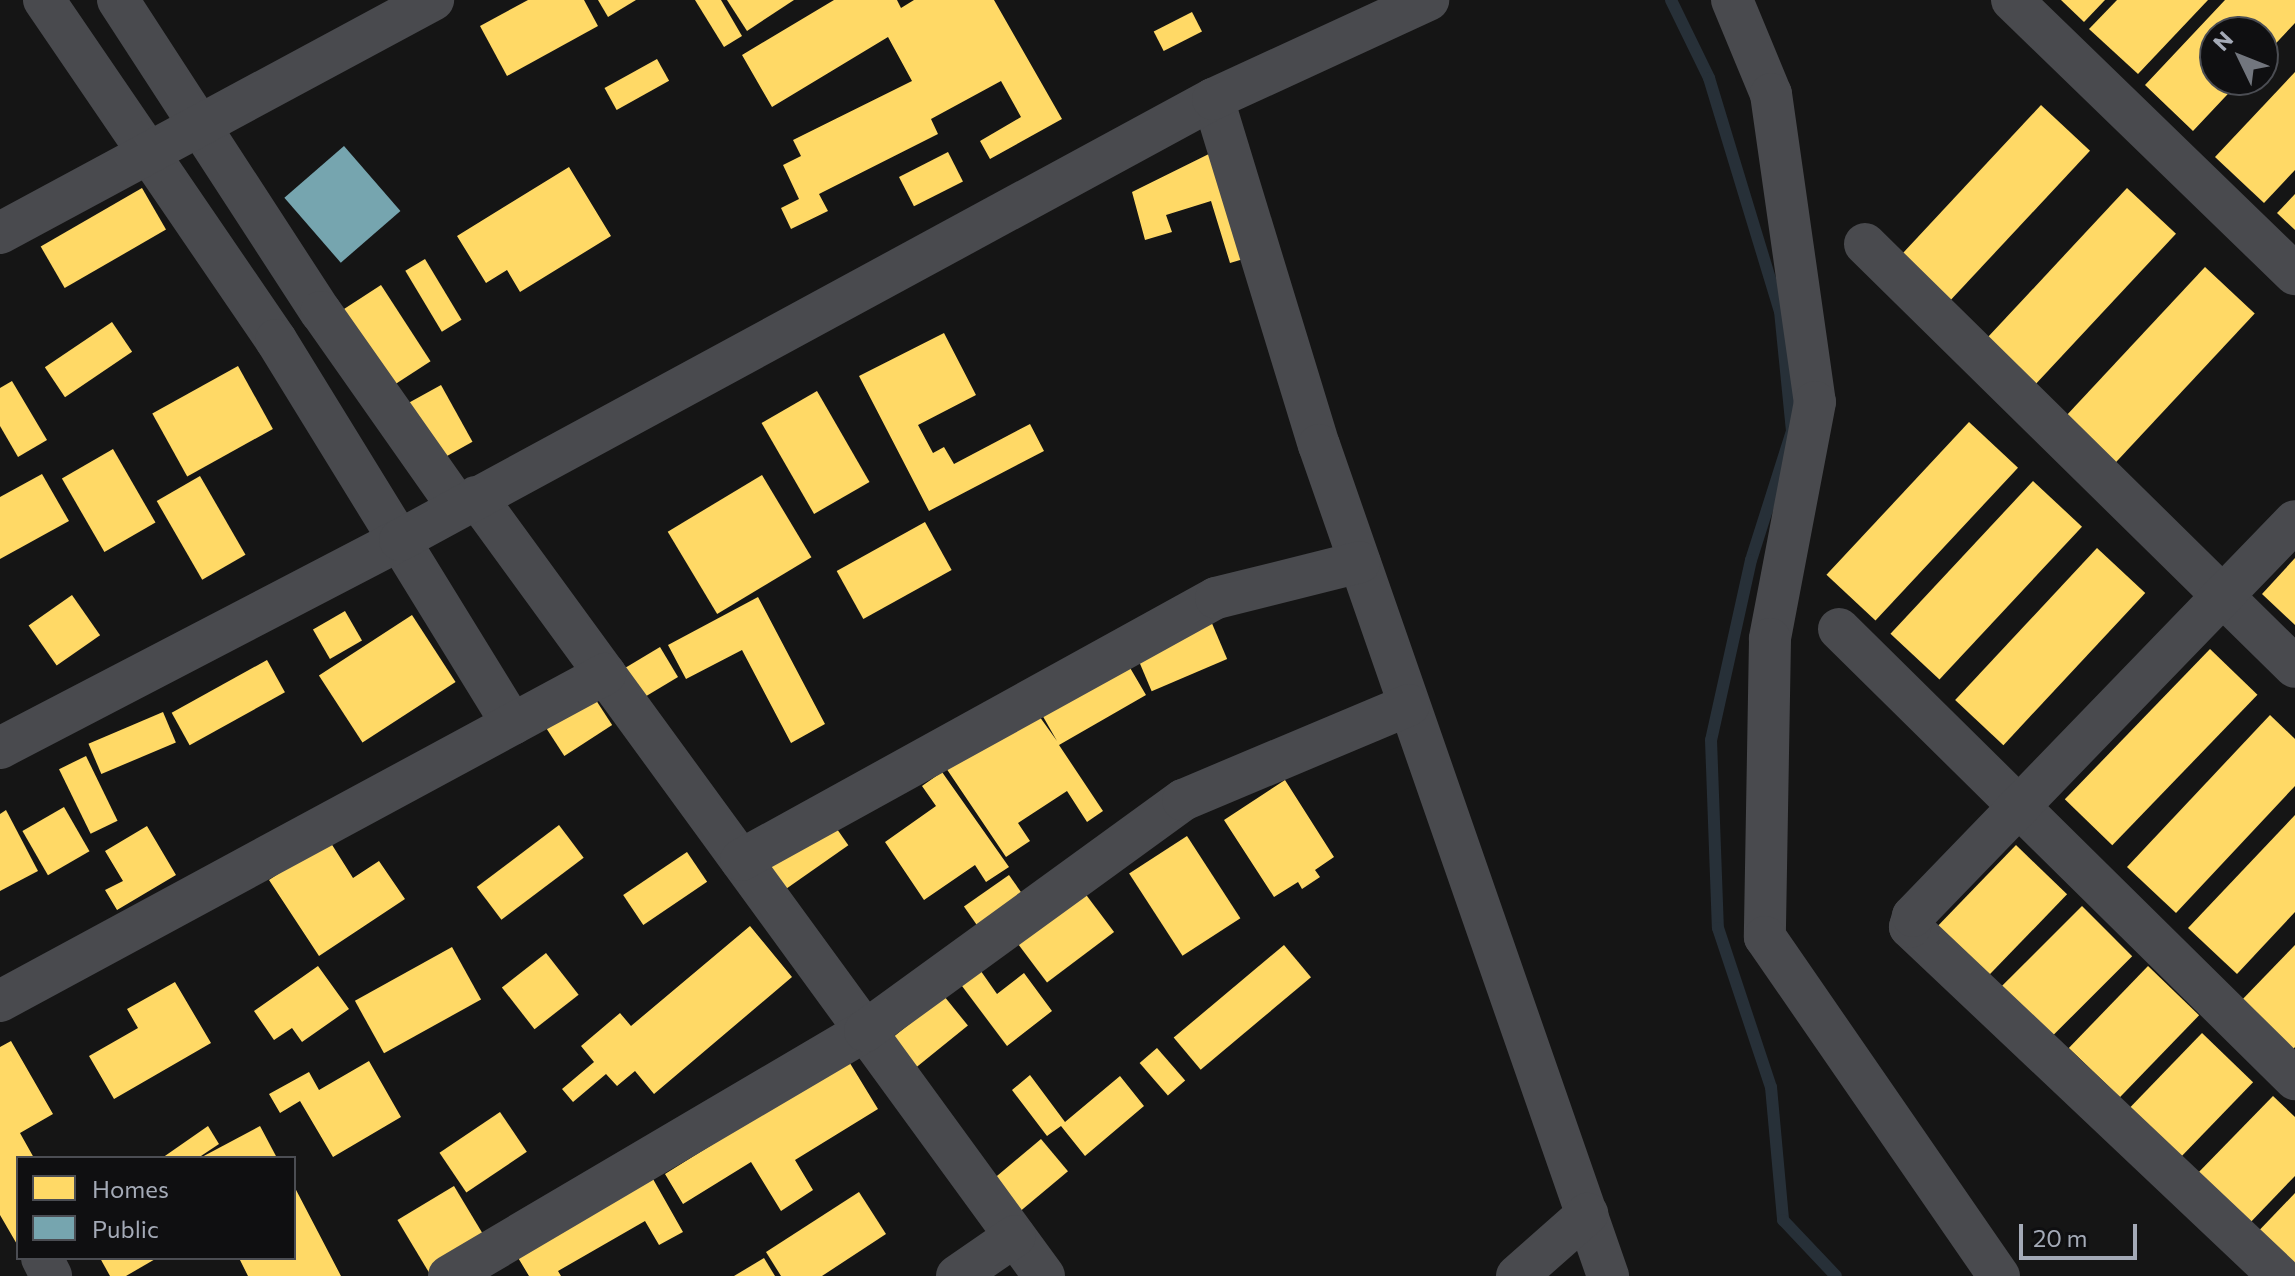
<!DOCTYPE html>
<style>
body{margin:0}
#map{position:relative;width:2295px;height:1276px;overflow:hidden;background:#151515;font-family:Commissioner,sans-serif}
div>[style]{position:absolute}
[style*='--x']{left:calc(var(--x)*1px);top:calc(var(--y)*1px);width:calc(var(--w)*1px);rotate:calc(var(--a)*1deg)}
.homes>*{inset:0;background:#ffd966;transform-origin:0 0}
.public>*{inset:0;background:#76a5af;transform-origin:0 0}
.stream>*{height:12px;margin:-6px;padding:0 6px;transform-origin:6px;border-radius:6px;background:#273038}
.minor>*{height:42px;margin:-21px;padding:0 21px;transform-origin:21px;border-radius:21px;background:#494a4e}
span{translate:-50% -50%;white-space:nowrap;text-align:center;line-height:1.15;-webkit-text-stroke:8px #0f0f11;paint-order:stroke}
.legend{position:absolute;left:16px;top:1156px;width:280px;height:104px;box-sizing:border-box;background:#0f0f11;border:2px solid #4b4d53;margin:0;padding:10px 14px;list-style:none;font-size:24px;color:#a4aab7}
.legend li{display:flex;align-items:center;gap:16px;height:40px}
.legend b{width:40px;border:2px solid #4b4d53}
.north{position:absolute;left:2199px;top:16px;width:80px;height:80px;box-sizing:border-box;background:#0f0f11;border:2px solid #4b4d53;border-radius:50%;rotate:313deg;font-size:22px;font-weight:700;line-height:32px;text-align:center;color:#a4aab7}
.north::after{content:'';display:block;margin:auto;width:28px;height:36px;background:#72767e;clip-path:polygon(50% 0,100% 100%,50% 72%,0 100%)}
.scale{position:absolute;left:2019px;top:1224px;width:118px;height:36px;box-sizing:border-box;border:4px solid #a4aab7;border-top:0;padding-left:10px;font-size:24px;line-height:28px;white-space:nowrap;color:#a4aab7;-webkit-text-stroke:6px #0f0f11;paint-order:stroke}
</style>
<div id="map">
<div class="homes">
<i style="clip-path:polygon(528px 0,584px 0,598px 26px,507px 76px,480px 26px)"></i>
<i style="clip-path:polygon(598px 0,636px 0,608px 17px)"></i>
<i style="clip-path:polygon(695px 0,721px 0,742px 36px,724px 47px)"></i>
<i style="clip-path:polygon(727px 0,794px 0,747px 31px)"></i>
<i style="clip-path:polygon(834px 0,897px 0,901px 8px,914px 0,994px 0,1062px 119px,990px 159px,980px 141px,1021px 117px,1001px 81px,931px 119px,938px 134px,819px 194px,828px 211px,791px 229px,781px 208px,799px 199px,783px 165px,801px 156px,793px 140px,912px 81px,888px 37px,772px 107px,742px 55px)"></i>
<i style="clip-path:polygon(2061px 0,2105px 0,2084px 22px)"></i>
<i style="clip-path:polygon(2117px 0,2208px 0,2138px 74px,2089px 29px)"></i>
<i style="clip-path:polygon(2225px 0,2295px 0,2295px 23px,2263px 57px,2263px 32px,2215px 32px,2215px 80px,2241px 80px,2193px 131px,2145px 85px)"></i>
<i style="left:1192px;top:12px;width:22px;height:43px;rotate:63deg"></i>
<i style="left:657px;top:59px;width:25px;height:60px;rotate:61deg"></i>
<i style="clip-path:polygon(2295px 72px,2295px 170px,2264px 203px,2215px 157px)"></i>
<i style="left:2041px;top:105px;width:67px;height:209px;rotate:43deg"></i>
<i style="clip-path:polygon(1225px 146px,1257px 255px,1230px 263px,1211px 201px,1166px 215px,1172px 232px,1145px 240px,1132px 192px)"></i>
<i style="left:948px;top:152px;width:33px;height:55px;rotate:63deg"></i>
<i style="clip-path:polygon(569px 167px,611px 236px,520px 292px,507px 270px,486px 283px,457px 236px)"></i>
<i style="left:142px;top:188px;width:48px;height:117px;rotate:60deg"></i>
<i style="left:2127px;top:188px;width:67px;height:209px;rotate:43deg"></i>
<i style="clip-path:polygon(2295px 194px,2295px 230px,2277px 213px)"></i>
<i style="left:425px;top:259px;width:71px;height:23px;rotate:59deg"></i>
<i style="left:2205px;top:267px;width:68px;height:208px;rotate:43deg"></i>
<i style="left:381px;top:285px;width:91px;height:45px;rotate:57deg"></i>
<i style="left:112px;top:322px;width:36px;height:81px;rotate:56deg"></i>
<i style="clip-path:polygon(944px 333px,976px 395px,918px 425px,933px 453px,944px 447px,954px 464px,1030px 424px,1044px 451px,929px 511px,859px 376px)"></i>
<i style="left:238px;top:366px;width:72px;height:98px;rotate:61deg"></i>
<i style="clip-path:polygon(12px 381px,47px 440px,18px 457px,0 426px,0 388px)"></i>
<i style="left:441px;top:385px;width:65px;height:43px;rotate:61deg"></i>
<i style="left:817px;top:391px;width:105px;height:64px;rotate:60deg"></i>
<i style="left:1969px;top:422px;width:67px;height:209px;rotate:43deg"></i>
<i style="left:113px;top:449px;width:85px;height:59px;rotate:60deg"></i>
<i style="clip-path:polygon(42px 474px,69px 521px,0 559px,0 497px)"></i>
<i style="left:762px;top:475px;width:96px;height:110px;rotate:59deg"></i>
<i style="left:200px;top:476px;width:91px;height:50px;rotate:60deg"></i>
<i style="left:2033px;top:481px;width:67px;height:209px;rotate:43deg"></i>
<i style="left:925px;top:522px;width:55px;height:101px;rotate:61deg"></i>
<i style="left:2097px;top:548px;width:66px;height:208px;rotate:43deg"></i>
<i style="clip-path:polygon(2295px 558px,2295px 625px,2262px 594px)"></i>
<i style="left:72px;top:595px;width:49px;height:53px;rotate:55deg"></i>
<i style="clip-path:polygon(758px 597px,825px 724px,791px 743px,742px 650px,686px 679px,668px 645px)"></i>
<i style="left:345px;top:611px;width:34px;height:37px;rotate:60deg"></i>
<i style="left:1208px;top:614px;width:49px;height:82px;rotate:67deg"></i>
<i style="left:412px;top:615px;width:80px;height:111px;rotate:57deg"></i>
<i style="left:660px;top:647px;width:35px;height:54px;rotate:59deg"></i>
<i style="clip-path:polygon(1119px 649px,1146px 695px,1059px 745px,1103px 811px,1087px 822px,1067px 791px,1018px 823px,1030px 841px,1006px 857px,944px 765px,1032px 706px,1057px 741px,1033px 699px)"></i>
<i style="left:2210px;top:649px;width:66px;height:209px;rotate:44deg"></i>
<i style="left:267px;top:660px;width:37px;height:109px;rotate:61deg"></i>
<i style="left:592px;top:694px;width:37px;height:57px;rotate:57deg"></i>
<i style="left:163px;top:712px;width:33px;height:81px;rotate:67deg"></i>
<i style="clip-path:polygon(2270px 715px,2295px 739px,2295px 786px,2176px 913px,2127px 867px)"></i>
<i style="left:86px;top:756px;width:72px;height:30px;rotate:64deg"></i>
<i style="clip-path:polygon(942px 772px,1009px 867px,986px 882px,975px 865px,924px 900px,885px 842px,936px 806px,922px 786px)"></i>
<i style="clip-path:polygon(1285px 780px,1334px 857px,1315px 870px,1320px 877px,1302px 889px,1298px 882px,1274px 897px,1224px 820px)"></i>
<i style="left:64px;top:807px;width:51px;height:48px;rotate:60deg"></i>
<i style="clip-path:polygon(6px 810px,38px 871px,0 891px,0 814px)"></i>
<i style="clip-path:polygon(2295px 815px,2295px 912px,2237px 974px,2188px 928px)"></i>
<i style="left:830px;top:819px;width:32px;height:78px;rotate:55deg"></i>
<i style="left:559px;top:825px;width:41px;height:103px;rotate:53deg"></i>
<i style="clip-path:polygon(147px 826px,176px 875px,117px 910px,105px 890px,123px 881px,105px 851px)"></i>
<i style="left:1187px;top:836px;width:98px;height:69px;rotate:57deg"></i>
<i style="clip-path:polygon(329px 840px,353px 878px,379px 861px,405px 899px,319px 956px,269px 880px)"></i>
<i style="left:2016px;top:845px;width:71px;height:114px;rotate:44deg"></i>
<i style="left:687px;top:852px;width:36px;height:77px;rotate:56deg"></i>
<i style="left:1009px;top:875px;width:28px;height:55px;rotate:55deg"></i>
<i style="left:1084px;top:892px;width:50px;height:84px;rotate:53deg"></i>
<i style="left:2082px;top:906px;width:71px;height:114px;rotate:45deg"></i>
<i style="clip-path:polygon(750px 926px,792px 977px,654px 1094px,635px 1071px,617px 1086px,606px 1074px,573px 1102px,562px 1089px,594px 1062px,581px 1046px,620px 1013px,631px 1026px)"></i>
<i style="left:1284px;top:945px;width:42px;height:144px;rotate:50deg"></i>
<i style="clip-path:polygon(2295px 945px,2295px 1047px,2290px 1053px,2238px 1004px)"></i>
<i style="left:452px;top:947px;width:60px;height:111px;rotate:61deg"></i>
<i style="left:546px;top:953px;width:53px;height:56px;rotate:52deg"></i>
<i style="clip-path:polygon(318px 966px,349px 1009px,302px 1042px,292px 1028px,274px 1040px,254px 1011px)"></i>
<i style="left:2148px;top:966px;width:71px;height:114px;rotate:44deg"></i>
<i style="clip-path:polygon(978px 967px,997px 994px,1024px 973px,1052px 1011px,1007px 1046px,959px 982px)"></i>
<i style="clip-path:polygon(175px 982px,211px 1043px,114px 1099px,89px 1056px,138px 1028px,127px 1009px)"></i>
<i style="left:944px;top:996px;width:38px;height:95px;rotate:51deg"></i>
<i style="left:2202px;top:1033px;width:71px;height:114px;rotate:44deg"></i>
<i style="clip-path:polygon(11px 1041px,53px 1114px,20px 1133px,34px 1158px,18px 1158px,18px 1246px,0 1215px,0 1047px)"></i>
<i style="left:1157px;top:1048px;width:43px;height:23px;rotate:49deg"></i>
<i style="clip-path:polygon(848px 1060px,878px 1109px,795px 1160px,813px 1190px,781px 1211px,751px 1162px,683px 1204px,665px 1174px)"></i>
<i style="clip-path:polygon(369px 1061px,401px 1117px,333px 1157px,300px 1101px,280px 1113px,269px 1094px,309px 1072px,319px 1090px)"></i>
<i style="clip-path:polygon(1030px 1075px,1065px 1122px,1120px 1076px,1144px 1106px,1085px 1156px,1061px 1126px,1047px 1136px,1012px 1090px)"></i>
<i style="clip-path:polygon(2273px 1096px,2295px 1117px,2295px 1176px,2246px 1227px,2194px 1177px)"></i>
<i style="left:500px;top:1112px;width:48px;height:73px;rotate:56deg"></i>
<i style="clip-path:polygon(208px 1126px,219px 1144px,198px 1158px,162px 1158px)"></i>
<i style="clip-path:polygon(260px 1126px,277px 1158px,200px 1158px)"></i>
<i style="left:1041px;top:1139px;width:42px;height:80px;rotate:50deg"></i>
<i style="clip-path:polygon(653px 1179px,683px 1232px,659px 1245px,645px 1221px,558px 1271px,561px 1276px,529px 1276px,517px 1256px)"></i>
<i style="clip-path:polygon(294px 1186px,341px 1276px,248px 1276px,239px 1258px,294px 1258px)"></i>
<i style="left:454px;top:1186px;width:64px;height:66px;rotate:59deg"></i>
<i style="clip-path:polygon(859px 1192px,886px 1234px,822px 1276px,781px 1276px,766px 1252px)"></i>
<i style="clip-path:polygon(2295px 1193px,2295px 1276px,2249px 1241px)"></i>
<i style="clip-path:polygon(100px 1258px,157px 1258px,126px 1276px,110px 1276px)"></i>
<i style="clip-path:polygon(764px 1258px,775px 1276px,734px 1276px)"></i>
</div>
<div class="public">
<i style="left:344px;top:146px;width:86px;height:79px;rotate:49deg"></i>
</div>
<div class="stream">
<i style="--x:1671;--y:0;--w:87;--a:64"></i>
<i style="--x:1709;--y:78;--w:244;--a:73.1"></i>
<i style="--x:1780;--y:311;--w:121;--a:84.3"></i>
<i style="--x:1792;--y:431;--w:135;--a:107.6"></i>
<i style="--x:1751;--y:560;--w:184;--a:102.5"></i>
<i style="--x:1711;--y:740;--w:188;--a:87.9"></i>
<i style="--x:1718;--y:928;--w:168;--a:71.6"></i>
<i style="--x:1771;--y:1087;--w:134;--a:84.8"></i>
<i style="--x:1783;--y:1220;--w:77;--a:46.6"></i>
</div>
<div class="minor">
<i style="--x:44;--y:0;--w:412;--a:55.7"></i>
<i style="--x:276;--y:340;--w:451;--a:58.4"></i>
<i style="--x:118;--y:0;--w:372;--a:57"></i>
<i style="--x:321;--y:312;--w:238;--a:54.9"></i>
<i style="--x:1732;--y:0;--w:102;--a:67.5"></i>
<i style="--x:1771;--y:94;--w:311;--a:81.9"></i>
<i style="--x:1815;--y:402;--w:241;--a:100.8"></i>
<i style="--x:1770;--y:639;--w:298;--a:91"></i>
<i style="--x:1765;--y:937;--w:412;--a:55.4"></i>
<i style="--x:2012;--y:0;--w:394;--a:44.1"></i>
<i style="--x:1213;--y:99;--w:362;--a:73"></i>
<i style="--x:1319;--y:445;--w:880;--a:70.82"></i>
<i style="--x:0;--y:233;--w:492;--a:-28.3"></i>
<i style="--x:1865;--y:244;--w:603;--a:44.53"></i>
<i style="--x:476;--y:497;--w:964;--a:53.9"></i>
<i style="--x:1839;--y:629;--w:641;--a:44.62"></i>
<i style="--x:0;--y:748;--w:451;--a:-27.5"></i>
<i style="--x:400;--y:540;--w:925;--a:-28.48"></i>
<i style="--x:1213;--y:99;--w:237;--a:-24.7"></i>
<i style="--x:741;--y:860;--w:542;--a:-28.88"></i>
<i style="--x:1216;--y:598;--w:148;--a:-14"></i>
<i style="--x:0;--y:1001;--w:688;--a:-28.39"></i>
<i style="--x:42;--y:1258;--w:20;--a:63"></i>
<i style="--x:449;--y:1276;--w:483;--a:-30.5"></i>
<i style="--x:865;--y:1031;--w:393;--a:-36"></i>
<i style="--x:1183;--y:800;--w:245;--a:-22.8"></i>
<i style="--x:957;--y:1276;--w:70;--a:-34.6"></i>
<i style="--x:1517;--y:1276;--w:94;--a:-41.5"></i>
<i style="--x:2279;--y:1276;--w:508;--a:-136.6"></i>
<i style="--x:1910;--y:927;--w:11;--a:-75"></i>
<i style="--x:1913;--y:916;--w:549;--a:-45.96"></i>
</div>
<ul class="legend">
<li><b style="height:22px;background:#ffd966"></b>Homes</li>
<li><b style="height:22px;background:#76a5af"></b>Public</li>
</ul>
<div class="north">N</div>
<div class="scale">20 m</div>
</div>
